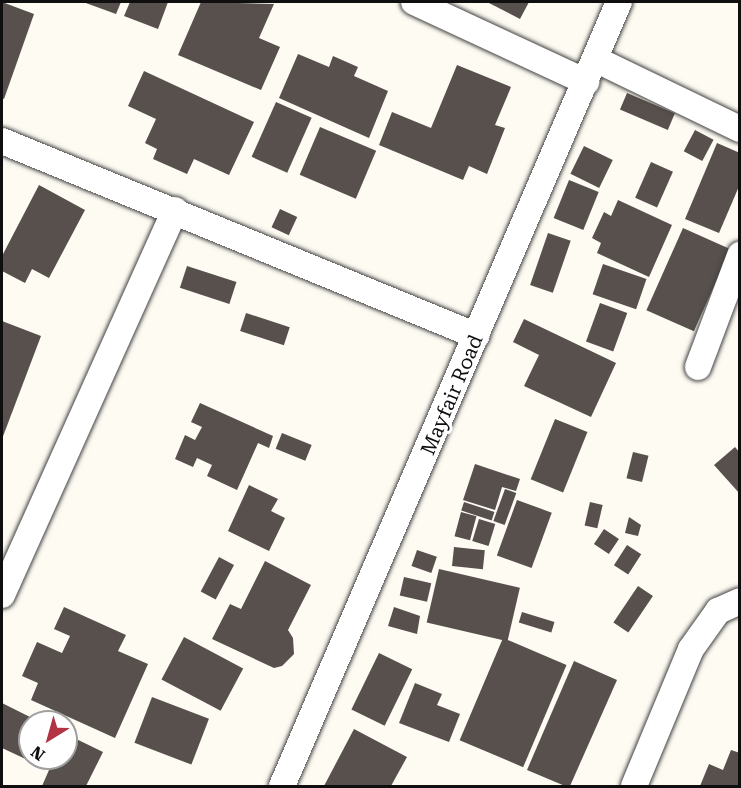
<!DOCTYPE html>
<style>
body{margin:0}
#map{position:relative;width:741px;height:788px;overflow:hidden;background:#fefbf3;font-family:"Roboto Serif",serif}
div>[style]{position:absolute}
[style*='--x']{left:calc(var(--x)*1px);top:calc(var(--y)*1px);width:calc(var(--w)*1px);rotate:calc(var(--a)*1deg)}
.building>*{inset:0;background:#57504d;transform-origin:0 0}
.roads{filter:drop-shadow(0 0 2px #424242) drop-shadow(0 0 2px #424242)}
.minor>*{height:26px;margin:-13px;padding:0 13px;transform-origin:13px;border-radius:13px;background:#fff}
span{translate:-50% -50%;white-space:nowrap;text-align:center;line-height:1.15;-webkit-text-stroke:6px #fff;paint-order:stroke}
.street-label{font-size:20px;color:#0f0f0f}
.frame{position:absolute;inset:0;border:3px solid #0f0f0f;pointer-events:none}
.north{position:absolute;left:18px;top:710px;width:60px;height:60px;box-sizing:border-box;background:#fff;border:2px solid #9f9f9f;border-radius:50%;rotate:217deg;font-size:16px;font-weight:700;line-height:24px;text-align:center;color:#0f0f0f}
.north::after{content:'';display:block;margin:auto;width:21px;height:27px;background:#b23444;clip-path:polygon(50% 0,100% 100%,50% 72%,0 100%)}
</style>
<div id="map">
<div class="building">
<i style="clip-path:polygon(2px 2px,34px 14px,4px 99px,2px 98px)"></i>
<i style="clip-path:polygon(83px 2px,121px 2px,116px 14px)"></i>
<i style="clip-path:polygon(130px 2px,168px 2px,158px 29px,124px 16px)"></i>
<i style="clip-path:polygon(201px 2px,274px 4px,259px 38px,280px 47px,261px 90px,178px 55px)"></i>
<i style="clip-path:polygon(487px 2px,529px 2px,520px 19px)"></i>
<i style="clip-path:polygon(298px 54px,329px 67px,333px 56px,358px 67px,354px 76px,388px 91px,369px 138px,279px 98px)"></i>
<i style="clip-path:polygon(457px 65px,511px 87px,495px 125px,505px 128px,487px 174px,469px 166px,463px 180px,379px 145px,392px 112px,431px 128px)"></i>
<i style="clip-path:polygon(144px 71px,254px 122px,229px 175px,194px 159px,187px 174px,153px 159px,157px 149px,145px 143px,156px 119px,128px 106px)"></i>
<i style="left:627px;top:93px;width:52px;height:18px;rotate:23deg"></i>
<i style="left:276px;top:102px;width:39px;height:60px;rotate:24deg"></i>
<i style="left:320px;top:127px;width:61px;height:52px;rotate:23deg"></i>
<i style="left:695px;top:130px;width:21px;height:24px;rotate:28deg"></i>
<i style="clip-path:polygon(717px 143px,740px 153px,740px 184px,719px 233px,685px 219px)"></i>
<i style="left:584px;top:146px;width:32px;height:31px;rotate:26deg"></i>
<i style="left:651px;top:162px;width:24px;height:39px;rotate:24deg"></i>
<i style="left:569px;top:180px;width:32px;height:41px;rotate:22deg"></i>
<i style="clip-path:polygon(39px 185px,85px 210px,49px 278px,32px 269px,25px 283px,2px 271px,2px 256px)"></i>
<i style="clip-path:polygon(618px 200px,672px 225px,649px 277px,597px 253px,601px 243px,592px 238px,604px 212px,611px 216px)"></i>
<i style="left:280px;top:209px;width:19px;height:20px;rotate:25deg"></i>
<i style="left:683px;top:228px;width:52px;height:90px;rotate:24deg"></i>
<i style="left:548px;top:233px;width:24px;height:55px;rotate:19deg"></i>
<i style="left:603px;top:264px;width:46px;height:32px;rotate:19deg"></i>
<i style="left:187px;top:266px;width:52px;height:23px;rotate:18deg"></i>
<i style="left:600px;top:303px;width:29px;height:41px;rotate:20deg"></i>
<i style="left:246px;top:313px;width:46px;height:19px;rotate:18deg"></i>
<i style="clip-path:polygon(524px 319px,616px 363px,591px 417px,524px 386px,539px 355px,513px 342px)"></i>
<i style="clip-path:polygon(2px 321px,41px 336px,2px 439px)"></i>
<i style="clip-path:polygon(200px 403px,273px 436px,269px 448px,258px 443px,237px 490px,207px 476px,212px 465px,197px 458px,193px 467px,175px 459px,185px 435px,195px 440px,202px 427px,191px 422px)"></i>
<i style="left:555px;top:419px;width:35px;height:65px;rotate:22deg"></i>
<i style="left:282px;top:433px;width:32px;height:17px;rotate:22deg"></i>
<i style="clip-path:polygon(735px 447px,740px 453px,740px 494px,714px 465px)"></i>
<i style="left:633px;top:452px;width:16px;height:27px;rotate:14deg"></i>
<i style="clip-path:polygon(475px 464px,520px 479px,516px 491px,502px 487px,495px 510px,463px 500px)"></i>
<i style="clip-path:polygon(249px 485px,278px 499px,271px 511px,285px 518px,269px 551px,228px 531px)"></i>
<i style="left:505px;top:489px;width:12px;height:34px;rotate:20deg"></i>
<i style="left:517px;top:500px;width:37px;height:59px;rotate:20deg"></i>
<i style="left:464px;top:502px;width:32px;height:9px;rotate:18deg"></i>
<i style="left:590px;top:502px;width:13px;height:24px;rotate:13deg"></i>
<i style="left:461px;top:512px;width:16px;height:25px;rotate:15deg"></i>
<i style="clip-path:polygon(629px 517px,641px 525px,638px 536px,625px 533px)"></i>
<i style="left:479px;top:519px;width:17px;height:23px;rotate:17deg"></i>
<i style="left:604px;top:529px;width:18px;height:18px;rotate:34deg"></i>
<i style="left:627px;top:545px;width:17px;height:24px;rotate:33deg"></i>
<i style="left:454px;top:547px;width:31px;height:19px;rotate:6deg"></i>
<i style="left:417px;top:550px;width:21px;height:17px;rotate:19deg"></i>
<i style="left:219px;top:557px;width:17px;height:39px;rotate:28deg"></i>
<i style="clip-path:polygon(265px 561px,311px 585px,288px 630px,293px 638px,294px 654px,282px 666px,274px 668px,212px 639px,230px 604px,241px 609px)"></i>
<i style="left:439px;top:569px;width:83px;height:55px;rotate:13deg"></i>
<i style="left:404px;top:577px;width:28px;height:19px;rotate:13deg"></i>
<i style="left:638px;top:586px;width:18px;height:44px;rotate:34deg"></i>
<i style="clip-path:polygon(64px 607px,126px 635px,118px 651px,148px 664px,115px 738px,31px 700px,38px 683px,22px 676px,37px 642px,62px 653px,70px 636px,54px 629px)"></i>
<i style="clip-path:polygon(394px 607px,420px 616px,417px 634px,388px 626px)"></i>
<i style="left:522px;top:612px;width:34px;height:11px;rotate:17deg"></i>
<i style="left:184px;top:637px;width:67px;height:48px;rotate:28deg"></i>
<i style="left:503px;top:638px;width:69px;height:111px;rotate:23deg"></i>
<i style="left:379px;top:653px;width:37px;height:63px;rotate:26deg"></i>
<i style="clip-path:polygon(574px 661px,617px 680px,570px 786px,565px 786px,527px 770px)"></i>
<i style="clip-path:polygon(415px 683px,442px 694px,437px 705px,460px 714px,449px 742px,399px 723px)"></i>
<i style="left:152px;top:697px;width:61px;height:49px;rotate:21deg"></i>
<i style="clip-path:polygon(2px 703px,40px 722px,30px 722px,30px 758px,66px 758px,66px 734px,103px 752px,86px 786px,42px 786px,49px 770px,2px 748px)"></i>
<i style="clip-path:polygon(354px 729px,407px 757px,391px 786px,324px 786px)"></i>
<i style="clip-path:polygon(731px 750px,740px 753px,740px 786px,700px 786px,709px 764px,723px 770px)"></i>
</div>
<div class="roads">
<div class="minor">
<i style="--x:414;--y:2;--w:190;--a:24.9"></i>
<i style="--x:595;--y:59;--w:161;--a:25.8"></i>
<i style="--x:2;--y:141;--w:513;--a:22.32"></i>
<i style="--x:698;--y:367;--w:120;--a:-69.4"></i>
<i style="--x:2;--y:595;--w:422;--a:-65.8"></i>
<i style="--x:282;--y:786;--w:853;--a:-66.74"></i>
<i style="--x:634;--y:786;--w:148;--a:-67.4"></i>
<i style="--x:691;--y:649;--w:47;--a:-54.6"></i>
<i style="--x:718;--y:611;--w:24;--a:-24"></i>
</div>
</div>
<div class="street-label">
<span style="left:452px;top:395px;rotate:-67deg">Mayfair Road</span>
</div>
<div class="frame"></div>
<div class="north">N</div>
</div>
